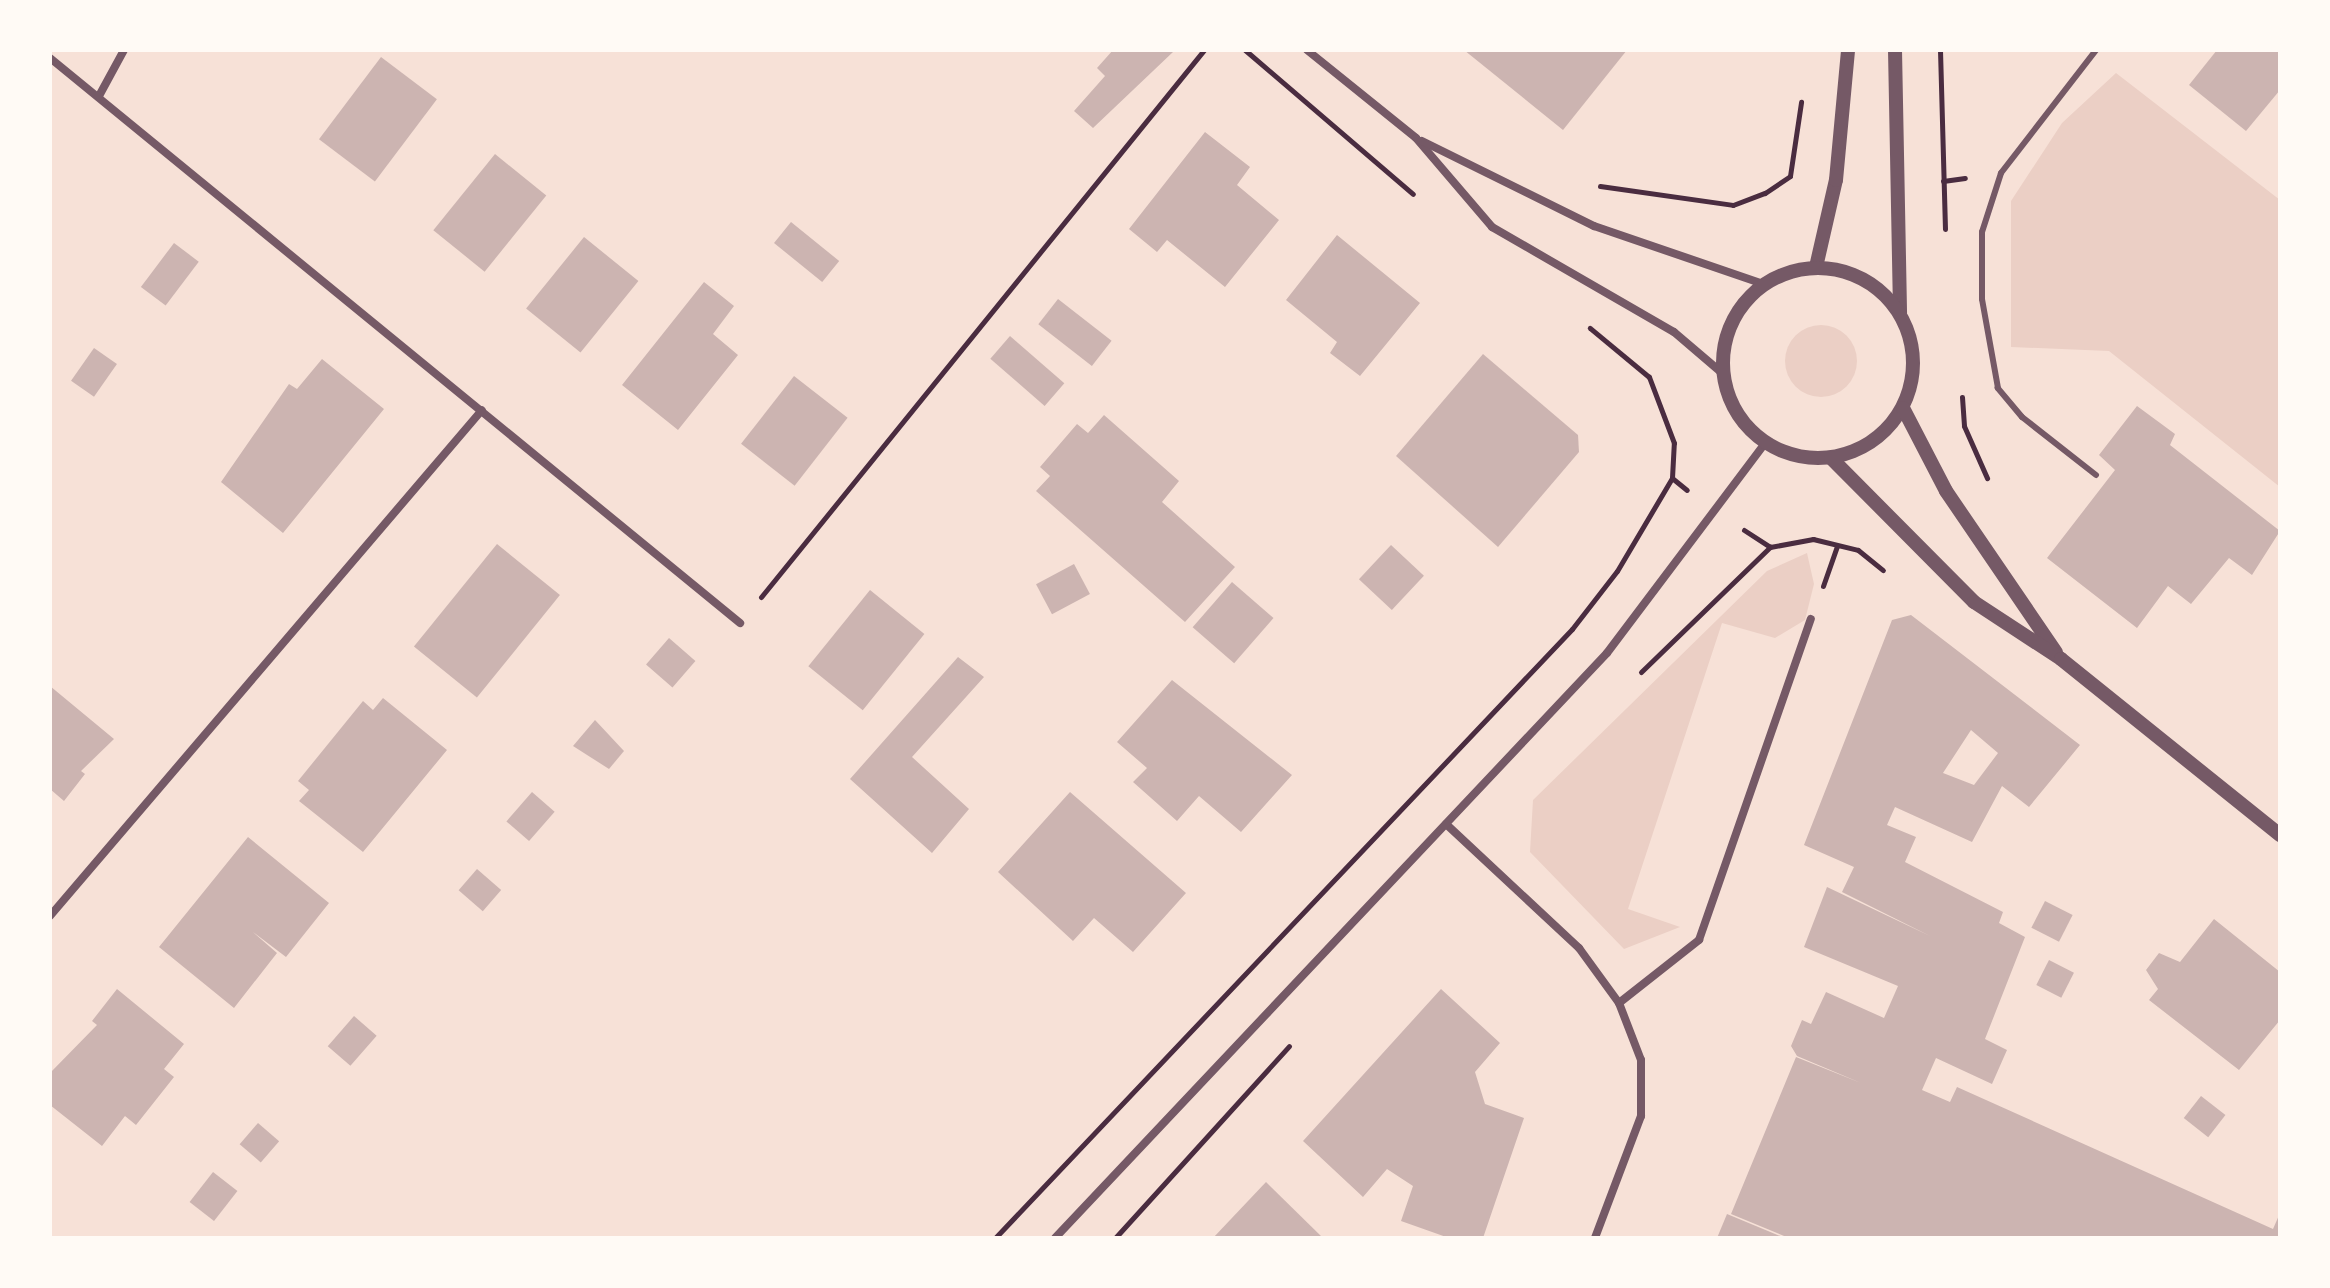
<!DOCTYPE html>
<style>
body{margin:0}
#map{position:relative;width:2330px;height:1288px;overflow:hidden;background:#f7e1d7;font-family:Jost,sans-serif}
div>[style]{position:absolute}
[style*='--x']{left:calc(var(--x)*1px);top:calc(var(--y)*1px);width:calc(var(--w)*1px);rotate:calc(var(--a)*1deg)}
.green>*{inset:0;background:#ebcfc5}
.round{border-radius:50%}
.building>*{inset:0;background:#ccb4b1;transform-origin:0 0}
.path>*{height:5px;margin:-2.5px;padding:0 2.5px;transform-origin:2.5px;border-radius:2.5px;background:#4a2c40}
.service>*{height:6px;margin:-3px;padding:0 3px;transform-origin:3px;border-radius:3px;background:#755966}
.minor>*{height:8px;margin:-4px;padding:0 4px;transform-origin:4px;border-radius:4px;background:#755966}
.tertiary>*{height:14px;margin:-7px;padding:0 7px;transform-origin:7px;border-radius:7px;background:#755966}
.tertiary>.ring{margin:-7px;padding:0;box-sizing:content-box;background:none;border:14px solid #755966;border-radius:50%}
span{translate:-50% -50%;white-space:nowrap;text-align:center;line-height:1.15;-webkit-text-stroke:7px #fffaf5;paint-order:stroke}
.frame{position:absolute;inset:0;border:52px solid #fffaf5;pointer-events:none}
</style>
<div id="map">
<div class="green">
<i style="clip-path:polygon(2116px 73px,2280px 200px,2280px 487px,2109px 351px,2011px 347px,2011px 201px,2062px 123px)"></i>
<i class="round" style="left:1785px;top:325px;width:72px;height:72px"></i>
<i style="clip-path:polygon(1807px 553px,1814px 584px,1805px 620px,1775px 638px,1722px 623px,1628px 909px,1680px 927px,1624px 949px,1530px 852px,1533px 800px,1767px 571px)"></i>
</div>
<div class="building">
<i style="clip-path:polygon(1113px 50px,1173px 52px,1093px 128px,1074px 111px,1105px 76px,1097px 68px)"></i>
<i style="clip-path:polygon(1464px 50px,1627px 50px,1563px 130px)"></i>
<i style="clip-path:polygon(2217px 50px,2280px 50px,2280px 90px,2246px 131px,2189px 85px)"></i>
<i style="left:381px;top:57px;width:70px;height:103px;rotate:37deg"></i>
<i style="clip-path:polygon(1205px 132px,1250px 167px,1237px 185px,1279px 220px,1225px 287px,1167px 240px,1157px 252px,1129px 229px)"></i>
<i style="left:495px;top:154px;width:66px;height:98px;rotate:39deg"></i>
<i style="left:791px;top:222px;width:62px;height:27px;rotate:39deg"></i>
<i style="clip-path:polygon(1337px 235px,1420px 303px,1360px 376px,1330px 353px,1337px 342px,1286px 300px)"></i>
<i style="left:584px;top:237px;width:70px;height:92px;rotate:39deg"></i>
<i style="left:174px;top:243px;width:31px;height:55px;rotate:37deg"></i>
<i style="clip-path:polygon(704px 282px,734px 306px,713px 334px,738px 355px,678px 430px,622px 385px)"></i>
<i style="left:1058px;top:299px;width:68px;height:32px;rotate:38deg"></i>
<i style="left:1010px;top:336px;width:72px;height:30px;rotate:41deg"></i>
<i style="left:94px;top:348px;width:28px;height:40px;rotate:35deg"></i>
<i style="clip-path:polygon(1483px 354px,1578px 435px,1579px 452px,1498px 547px,1396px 456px)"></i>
<i style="clip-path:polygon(322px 359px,384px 409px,283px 533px,221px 482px,289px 384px,297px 389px)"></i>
<i style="left:794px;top:376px;width:68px;height:86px;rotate:38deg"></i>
<i style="clip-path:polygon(2137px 406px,2175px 434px,2170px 445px,2280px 531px,2252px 575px,2229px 558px,2191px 604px,2168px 586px,2137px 628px,2047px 558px,2115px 470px,2099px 455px)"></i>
<i style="clip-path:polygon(1104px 415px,1179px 481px,1162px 502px,1235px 567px,1185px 622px,1036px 491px,1050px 476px,1040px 467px,1077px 424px,1088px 433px)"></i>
<i style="left:497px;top:544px;width:81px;height:132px;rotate:39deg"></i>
<i style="left:1391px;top:545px;width:45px;height:47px;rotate:43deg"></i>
<i style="left:1074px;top:564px;width:34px;height:43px;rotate:62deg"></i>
<i style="left:1232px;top:582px;width:55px;height:60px;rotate:41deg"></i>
<i style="left:870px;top:590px;width:70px;height:98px;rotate:39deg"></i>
<i style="clip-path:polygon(evenodd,1911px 615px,2080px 745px,2029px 807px,2002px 786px,1972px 842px,1895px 807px,1887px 825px,1916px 837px,1905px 862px,2003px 912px,1999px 923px,2025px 937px,1985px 1039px,2007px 1050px,1992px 1084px,1936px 1058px,1922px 1090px,1950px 1102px,1957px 1087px,2273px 1229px,2280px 1213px,2280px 1238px,1789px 1238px,1731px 1214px,1796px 1057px,1861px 1083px,1797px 1056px,1791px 1046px,1802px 1020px,1811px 1024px,1826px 992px,1884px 1018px,1898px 986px,1804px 947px,1827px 887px,1930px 936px,1842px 892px,1854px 867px,1804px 845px,1892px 620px,1911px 615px,1971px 730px,1998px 753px,1974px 785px,1943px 773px,1971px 730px)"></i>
<i style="left:669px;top:638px;width:35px;height:35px;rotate:41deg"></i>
<i style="clip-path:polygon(958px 657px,984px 677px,912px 757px,969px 809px,932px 853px,850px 779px)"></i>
<i style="clip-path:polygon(1172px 680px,1292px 775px,1241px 832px,1199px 796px,1177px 821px,1133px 782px,1147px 768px,1117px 742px)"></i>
<i style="clip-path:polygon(50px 686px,114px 739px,81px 771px,85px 774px,64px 801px,50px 789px)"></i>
<i style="clip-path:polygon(383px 698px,447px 750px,363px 852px,299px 801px,309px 790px,298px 781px,363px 701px,373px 710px)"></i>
<i style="clip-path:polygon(595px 720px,624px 751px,609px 769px,573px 746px)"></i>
<i style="left:532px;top:792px;width:30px;height:39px;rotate:41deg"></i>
<i style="clip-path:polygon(1070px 792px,1186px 893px,1133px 952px,1094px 918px,1073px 941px,998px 872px)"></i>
<i style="clip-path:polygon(248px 837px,329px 903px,286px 957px,253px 932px,277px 953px,234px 1008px,159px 947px)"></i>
<i style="left:477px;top:869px;width:32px;height:28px;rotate:41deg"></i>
<i style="left:2045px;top:901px;width:31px;height:30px;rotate:27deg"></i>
<i style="clip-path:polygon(2214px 919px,2280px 972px,2280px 1020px,2239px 1070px,2149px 1000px,2158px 989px,2146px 970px,2159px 953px,2180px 962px)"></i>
<i style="left:2049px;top:960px;width:28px;height:28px;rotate:27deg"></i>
<i style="clip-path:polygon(117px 989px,184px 1044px,164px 1069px,174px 1077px,136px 1125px,125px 1116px,102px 1146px,50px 1105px,50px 1073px,97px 1025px,92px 1021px)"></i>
<i style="clip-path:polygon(1441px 989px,1500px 1043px,1475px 1072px,1485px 1104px,1524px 1118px,1483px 1238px,1449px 1238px,1401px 1221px,1413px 1186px,1387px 1169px,1363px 1197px,1303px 1141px)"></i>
<i style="left:354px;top:1016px;width:30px;height:40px;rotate:41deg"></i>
<i style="left:2201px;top:1096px;width:31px;height:28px;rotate:38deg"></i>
<i style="left:258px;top:1123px;width:28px;height:28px;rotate:41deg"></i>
<i style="left:213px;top:1172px;width:31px;height:38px;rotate:38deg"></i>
<i style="clip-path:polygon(1266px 1182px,1323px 1238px,1213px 1238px)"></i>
<i style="clip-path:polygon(1727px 1214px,1785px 1238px,1717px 1238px)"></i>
</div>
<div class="path">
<i style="--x:1245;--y:50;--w:221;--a:40.6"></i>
<i style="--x:1940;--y:50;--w:179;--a:88.4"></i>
<i style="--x:1943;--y:181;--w:22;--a:-8"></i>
<i style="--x:1600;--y:186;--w:134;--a:8.1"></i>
<i style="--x:1733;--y:205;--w:34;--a:-21"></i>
<i style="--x:1765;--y:193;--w:30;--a:-34"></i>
<i style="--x:1790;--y:176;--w:75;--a:-81.5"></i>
<i style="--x:1962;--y:397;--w:29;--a:86"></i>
<i style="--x:1964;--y:426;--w:57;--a:66.1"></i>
<i style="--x:1672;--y:478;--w:19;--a:39"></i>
<i style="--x:1744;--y:530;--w:31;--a:33"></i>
<i style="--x:1823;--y:586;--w:42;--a:-70.7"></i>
<i style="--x:761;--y:597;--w:704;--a:-51"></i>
<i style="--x:1641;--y:672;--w:180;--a:-44.1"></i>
<i style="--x:1770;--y:547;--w:44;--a:-10.5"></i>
<i style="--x:1813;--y:539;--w:46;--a:13.7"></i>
<i style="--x:1858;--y:550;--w:32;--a:39"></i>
<i style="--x:995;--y:1238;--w:839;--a:-46.55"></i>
<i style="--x:1572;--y:629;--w:73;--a:-52.2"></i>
<i style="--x:1617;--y:571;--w:108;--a:-59.4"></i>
<i style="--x:1672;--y:478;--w:35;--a:-87"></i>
<i style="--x:1674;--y:443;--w:71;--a:-110.7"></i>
<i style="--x:1649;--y:377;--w:77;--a:-140.3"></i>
<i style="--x:1115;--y:1238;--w:259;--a:-47.8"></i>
</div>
<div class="service">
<i style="--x:2096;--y:475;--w:94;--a:-141.9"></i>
<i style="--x:2022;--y:417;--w:38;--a:-130"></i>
<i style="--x:1998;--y:388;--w:90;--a:-100.2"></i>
<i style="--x:1982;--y:299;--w:67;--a:-90"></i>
<i style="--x:1982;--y:232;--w:62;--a:-72.1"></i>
<i style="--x:2001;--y:173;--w:155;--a:-52.3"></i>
</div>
<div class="minor">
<i style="--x:1307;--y:50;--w:140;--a:38.9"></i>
<i style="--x:1416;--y:138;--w:117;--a:49.5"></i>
<i style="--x:1492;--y:227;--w:210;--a:30"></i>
<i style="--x:1674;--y:332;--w:63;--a:40.5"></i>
<i style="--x:50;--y:58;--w:892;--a:39.31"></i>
<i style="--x:99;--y:96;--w:52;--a:-61.5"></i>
<i style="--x:1422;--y:141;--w:192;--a:26.3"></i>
<i style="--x:1594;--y:226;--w:179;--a:18.9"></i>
<i style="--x:1446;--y:824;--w:182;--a:43"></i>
<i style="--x:1579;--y:948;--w:68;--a:54"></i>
<i style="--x:1619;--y:1003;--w:61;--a:68.9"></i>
<i style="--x:1641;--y:1060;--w:56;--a:90"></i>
<i style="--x:1641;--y:1116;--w:130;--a:110.7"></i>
<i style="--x:50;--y:916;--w:665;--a:-49.51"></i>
<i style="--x:1619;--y:1003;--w:102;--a:-38.2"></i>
<i style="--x:1699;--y:940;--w:340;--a:-70.8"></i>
<i style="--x:1055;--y:1238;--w:804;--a:-46.66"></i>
<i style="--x:1607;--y:653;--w:263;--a:-53"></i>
</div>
<div class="tertiary">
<i style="--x:1895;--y:50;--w:263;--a:88.9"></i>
<i style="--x:1816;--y:267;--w:89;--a:-77.1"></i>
<i style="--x:1836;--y:180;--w:131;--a:-84.7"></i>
<i class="ring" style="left:1723px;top:268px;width:176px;height:176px"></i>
<i style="--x:1903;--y:408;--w:93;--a:62.6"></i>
<i style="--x:1946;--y:491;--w:195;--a:55.7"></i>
<i style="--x:1831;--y:458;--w:203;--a:45.2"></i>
<i style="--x:1974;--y:602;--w:104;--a:33.2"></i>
<i style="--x:2061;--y:659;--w:281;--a:38.8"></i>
</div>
<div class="frame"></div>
</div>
